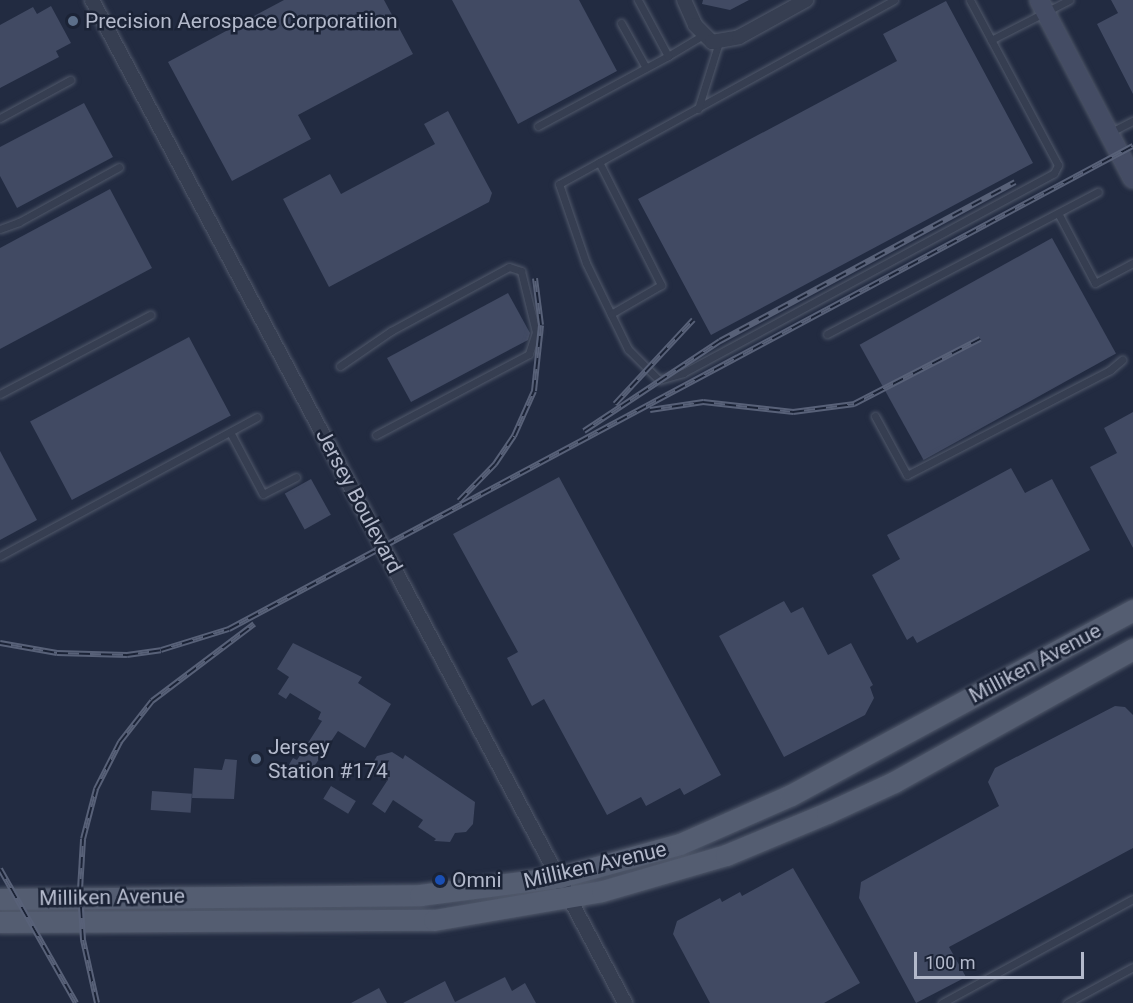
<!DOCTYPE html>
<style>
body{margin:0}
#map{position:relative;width:1133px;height:1003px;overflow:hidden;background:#222b41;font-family:Roboto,sans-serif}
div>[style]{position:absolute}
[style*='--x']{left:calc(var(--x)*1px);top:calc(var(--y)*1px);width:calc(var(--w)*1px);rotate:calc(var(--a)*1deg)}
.building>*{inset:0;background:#414a63;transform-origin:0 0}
.roads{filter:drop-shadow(0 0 2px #51596b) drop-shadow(0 0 2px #51596b)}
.service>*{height:7px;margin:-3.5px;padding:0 3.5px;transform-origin:3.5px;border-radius:3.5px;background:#363e51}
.minor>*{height:14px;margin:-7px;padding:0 7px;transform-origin:7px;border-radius:7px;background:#363e51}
.secondary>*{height:18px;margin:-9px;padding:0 9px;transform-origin:9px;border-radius:9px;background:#444c64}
.primary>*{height:21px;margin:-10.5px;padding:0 10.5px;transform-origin:10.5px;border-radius:10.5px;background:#545d71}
.rail>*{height:6px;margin-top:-3px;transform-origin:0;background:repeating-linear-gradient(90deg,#1b2336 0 11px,#586178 0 22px);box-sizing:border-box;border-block:2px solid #586178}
.dots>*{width:16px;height:16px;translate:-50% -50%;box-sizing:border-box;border:3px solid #1b2336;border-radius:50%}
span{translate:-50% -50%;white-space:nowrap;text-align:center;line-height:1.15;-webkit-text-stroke:5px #1b2336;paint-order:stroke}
.poi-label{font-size:21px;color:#b3b9cb}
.left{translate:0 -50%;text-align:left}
.street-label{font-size:21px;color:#b3b9cb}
.scale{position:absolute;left:914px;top:952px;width:170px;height:27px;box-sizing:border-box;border:3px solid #b3b9cb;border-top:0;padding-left:8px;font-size:18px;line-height:21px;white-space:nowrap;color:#b3b9cb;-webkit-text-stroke:4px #1b2336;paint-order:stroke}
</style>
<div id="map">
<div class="building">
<i style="clip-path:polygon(284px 0,384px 0,413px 54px,298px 115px,311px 139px,232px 181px,168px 62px)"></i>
<i style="clip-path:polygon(452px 0,579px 0,617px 71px,518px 124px)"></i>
<i style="clip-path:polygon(703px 0,749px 0,730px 10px,702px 4px)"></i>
<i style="clip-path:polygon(1111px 0,1133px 0,1133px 94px,1097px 24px,1118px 13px)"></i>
<i style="clip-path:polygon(946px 1px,1033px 163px,711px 335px,638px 199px,897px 61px,883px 34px)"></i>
<i style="clip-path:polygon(51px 6px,71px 43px,56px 51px,59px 57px,0 88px,0 25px,33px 7px,37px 14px)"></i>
<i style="clip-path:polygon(84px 103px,113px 157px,17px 208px,0 176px,0 147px)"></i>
<i style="clip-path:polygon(448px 111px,492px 193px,489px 202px,329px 287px,283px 199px,330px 174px,341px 194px,435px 144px,424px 124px)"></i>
<i style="clip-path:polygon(110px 189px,152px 268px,0 349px,0 248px)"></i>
<i style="left:1052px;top:238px;width:132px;height:220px;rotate:61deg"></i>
<i style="clip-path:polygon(508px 293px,530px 333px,528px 340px,411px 402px,387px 358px)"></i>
<i style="left:189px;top:337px;width:89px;height:180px;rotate:62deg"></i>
<i style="clip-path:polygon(1133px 412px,1133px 548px,1090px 467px,1117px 453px,1104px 428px)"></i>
<i style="clip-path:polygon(0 451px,37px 520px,0 540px)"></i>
<i style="clip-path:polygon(1011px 468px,1025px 493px,1052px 479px,1090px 550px,917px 643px,913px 636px,907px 640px,872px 575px,900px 559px,887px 535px)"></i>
<i style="clip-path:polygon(559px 477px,721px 775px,684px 795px,680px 788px,646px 806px,641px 797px,607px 815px,544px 699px,532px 706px,507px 658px,518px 652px,453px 534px)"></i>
<i style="left:311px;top:479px;width:41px;height:30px;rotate:61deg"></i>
<i style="clip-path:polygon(784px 601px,791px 613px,803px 607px,828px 655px,851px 643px,873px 685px,870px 687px,874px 698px,865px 715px,784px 757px,719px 636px)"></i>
<i style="clip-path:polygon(293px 643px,362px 677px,358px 683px,391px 704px,365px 748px,338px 731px,305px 780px,287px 768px,293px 758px,297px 760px,322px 721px,318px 719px,321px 712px,290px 693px,286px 699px,278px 694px,289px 677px,277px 669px)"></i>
<i style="clip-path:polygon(1115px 706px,1125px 707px,1133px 715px,1133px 848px,949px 947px,966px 977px,916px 1003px,859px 898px,861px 882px,999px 806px,988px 782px,995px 768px)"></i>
<i style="clip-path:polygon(392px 752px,403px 759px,405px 755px,475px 802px,473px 824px,466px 832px,455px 833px,450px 842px,434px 841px,436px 839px,418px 827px,423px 820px,393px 800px,385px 813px,372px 804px,387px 781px,369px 769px,377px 756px)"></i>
<i style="clip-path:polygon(225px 759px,237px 760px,234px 799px,192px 798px,194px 768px,222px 770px)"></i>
<i style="left:331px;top:786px;width:29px;height:15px;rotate:31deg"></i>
<i style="left:152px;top:791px;width:40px;height:19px;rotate:4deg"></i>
<i style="clip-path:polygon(793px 868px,860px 983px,824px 1003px,710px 1003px,673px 934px,677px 921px,720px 898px,722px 902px,740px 892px,742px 896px)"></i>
<i style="clip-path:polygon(505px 977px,512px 991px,525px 983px,536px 1003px,403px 1003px,445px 981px,455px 1002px)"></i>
<i style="clip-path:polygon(379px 988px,387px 1003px,351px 1003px)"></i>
</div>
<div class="roads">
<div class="service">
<i style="--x:894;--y:0;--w:382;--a:151.2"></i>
<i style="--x:559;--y:184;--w:83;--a:71.1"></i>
<i style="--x:586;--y:263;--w:96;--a:64"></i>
<i style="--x:628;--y:349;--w:44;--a:45"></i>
<i style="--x:659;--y:380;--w:25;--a:-16"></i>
<i style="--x:683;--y:373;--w:421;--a:-28.3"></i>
<i style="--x:1054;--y:173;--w:9;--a:-63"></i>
<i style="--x:1058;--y:165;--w:187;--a:-118.1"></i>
<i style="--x:621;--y:23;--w:51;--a:60.9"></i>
<i style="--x:991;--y:40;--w:88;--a:-27.1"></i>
<i style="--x:668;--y:56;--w:41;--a:-31"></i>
<i style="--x:698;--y:109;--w:70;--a:-72.6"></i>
<i style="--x:0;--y:118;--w:80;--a:-28.5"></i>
<i style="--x:538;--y:126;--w:148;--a:-28.3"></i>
<i style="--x:668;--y:56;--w:64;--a:-118.2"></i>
<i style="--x:1111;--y:132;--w:25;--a:-27"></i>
<i style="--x:599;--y:162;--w:138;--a:63.2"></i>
<i style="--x:661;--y:285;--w:58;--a:149.9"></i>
<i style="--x:1058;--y:213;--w:79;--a:62.1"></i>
<i style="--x:1095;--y:283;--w:43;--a:-27.8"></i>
<i style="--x:0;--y:229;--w:20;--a:-20"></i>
<i style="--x:19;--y:222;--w:114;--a:-28.8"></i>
<i style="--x:827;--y:334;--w:306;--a:-27.7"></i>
<i style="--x:340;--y:366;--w:62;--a:-34.5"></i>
<i style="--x:391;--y:331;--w:134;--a:-28.5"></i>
<i style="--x:509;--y:267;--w:13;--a:18"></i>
<i style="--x:521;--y:271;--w:63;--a:76.2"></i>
<i style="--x:536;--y:332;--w:23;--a:108"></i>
<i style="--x:529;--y:354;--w:173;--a:152.1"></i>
<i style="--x:0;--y:394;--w:170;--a:-27.8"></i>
<i style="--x:875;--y:416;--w:67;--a:61.5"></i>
<i style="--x:907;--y:475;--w:229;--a:-27.3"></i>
<i style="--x:1110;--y:370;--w:16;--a:-40"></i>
<i style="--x:230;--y:432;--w:70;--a:62"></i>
<i style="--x:263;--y:494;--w:37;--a:-27"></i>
<i style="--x:0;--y:556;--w:292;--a:-28.4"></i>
<i style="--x:942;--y:1003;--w:217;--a:-28.6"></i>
<i style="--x:1067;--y:1003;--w:75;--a:-28.6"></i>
</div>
<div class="minor">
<i style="--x:92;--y:0;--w:1136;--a:62.01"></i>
<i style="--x:684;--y:0;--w:27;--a:66"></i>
<i style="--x:695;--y:25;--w:24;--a:45"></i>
<i style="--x:712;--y:42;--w:27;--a:-10"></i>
<i style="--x:739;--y:37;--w:77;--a:-28.9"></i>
</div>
<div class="secondary">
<i style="--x:1039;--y:0;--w:202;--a:62.3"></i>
</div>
<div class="primary">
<i style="--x:0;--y:899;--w:420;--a:-0.5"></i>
<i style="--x:420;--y:895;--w:141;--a:-7.3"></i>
<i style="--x:560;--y:877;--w:124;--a:-15.4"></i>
<i style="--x:680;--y:844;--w:121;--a:-23.8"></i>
<i style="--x:791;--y:795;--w:389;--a:-28.4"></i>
<i style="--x:0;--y:922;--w:434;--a:-0.3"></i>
<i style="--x:434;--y:920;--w:170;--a:-9.8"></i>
<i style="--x:602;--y:891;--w:129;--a:-16.2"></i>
<i style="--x:726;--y:855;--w:109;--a:-22.6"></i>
<i style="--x:827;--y:813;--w:74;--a:-24.8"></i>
<i style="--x:894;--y:782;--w:274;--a:-29.1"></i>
</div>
</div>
<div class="rail">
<i style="--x:615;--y:404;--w:115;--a:-47.1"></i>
<i style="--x:650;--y:410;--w:54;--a:-8.6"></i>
<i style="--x:703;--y:402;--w:91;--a:6.3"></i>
<i style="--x:793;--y:412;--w:62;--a:-7.5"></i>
<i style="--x:854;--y:404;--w:142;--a:-27.3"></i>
<i style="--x:584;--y:431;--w:163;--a:-33.5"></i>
<i style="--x:720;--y:341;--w:335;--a:-28.3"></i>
<i style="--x:459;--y:501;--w:52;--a:-45.8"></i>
<i style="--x:495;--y:464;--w:34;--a:-56"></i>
<i style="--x:514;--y:436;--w:49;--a:-66"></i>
<i style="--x:534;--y:391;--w:66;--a:-83.9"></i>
<i style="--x:541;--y:325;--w:47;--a:-97.3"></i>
<i style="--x:0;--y:643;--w:58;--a:10"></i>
<i style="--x:57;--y:653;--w:70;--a:1.6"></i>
<i style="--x:127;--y:655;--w:34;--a:-8"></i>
<i style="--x:161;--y:650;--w:71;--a:-17.2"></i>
<i style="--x:229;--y:629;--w:1025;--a:-28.12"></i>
<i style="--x:0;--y:869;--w:154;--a:60.4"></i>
<i style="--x:97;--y:1003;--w:65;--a:-102.5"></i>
<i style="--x:83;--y:940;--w:50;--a:-93.4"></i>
<i style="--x:80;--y:890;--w:51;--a:-86.6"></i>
<i style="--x:83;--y:839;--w:52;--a:-75.4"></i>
<i style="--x:96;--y:789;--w:53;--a:-62.9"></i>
<i style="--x:120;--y:742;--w:52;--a:-52"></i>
<i style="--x:152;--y:701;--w:128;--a:-37"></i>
</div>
<div class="dots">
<i style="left:73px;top:21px;background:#5c6f8a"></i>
<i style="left:256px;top:759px;background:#5c6f8a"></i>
<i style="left:440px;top:880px;background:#1a4fb4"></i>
</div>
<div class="poi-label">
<span class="left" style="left:85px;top:21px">Precision Aerospace Corporatiion</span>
<span class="left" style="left:268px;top:759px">Jersey<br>Station #174</span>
<span class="left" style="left:452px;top:880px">Omni</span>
</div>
<div class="street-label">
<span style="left:359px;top:501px;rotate:62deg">Jersey Boulevard</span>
<span style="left:1035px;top:663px;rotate:-28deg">Milliken Avenue</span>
<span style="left:595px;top:865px;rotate:-13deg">Milliken Avenue</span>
<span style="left:112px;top:897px;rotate:-1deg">Milliken Avenue</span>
</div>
<div class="scale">100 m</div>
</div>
